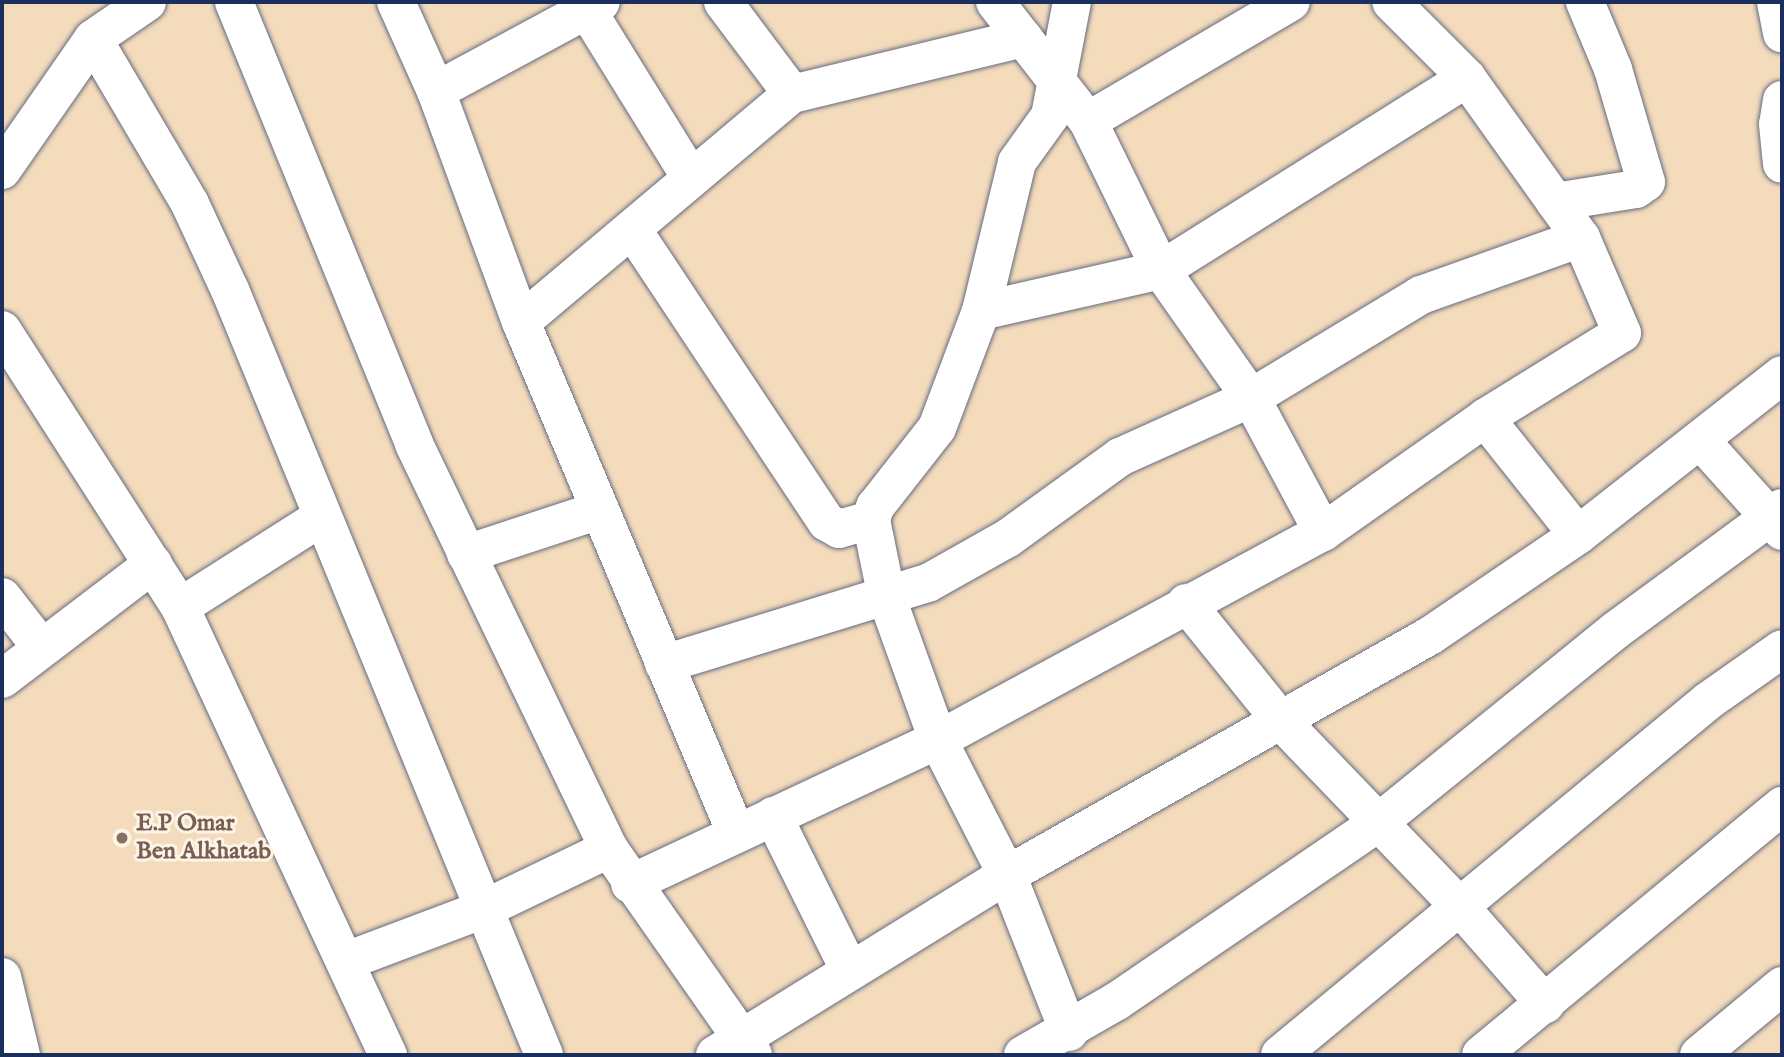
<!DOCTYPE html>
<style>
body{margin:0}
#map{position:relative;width:1784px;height:1057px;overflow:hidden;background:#f3dbbc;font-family:"IM FELL English",serif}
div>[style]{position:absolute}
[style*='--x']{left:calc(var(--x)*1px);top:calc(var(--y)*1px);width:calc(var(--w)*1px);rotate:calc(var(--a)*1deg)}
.roads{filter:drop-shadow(0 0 2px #676b7f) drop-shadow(0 0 2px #676b7f)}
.minor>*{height:38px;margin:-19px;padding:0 19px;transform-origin:19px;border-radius:19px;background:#fff}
.dots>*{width:19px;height:19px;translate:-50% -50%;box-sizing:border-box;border:4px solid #fcf5e5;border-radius:50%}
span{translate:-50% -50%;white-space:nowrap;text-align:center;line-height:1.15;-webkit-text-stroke:6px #fcf5e5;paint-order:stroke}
.education-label{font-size:24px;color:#785e54;font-weight:700}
.left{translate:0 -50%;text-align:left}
.frame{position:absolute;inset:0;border:4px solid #1b2f5e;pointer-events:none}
</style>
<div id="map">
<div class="roads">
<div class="minor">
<i style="--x:147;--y:2;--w:65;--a:145.6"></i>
<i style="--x:93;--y:39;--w:191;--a:59.5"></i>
<i style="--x:190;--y:204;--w:95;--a:65.1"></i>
<i style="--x:230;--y:290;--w:827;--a:67.68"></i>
<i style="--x:234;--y:2;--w:477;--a:67.8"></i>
<i style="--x:414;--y:444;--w:449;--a:64.3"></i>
<i style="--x:609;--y:849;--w:251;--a:55"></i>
<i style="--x:396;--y:2;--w:98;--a:65.8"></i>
<i style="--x:436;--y:91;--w:246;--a:69.8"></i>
<i style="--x:521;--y:322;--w:554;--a:67.18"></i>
<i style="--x:582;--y:2;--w:207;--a:58.2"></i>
<i style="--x:723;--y:2;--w:115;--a:53.1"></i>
<i style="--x:995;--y:2;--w:151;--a:52"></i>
<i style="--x:1088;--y:121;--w:166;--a:63.9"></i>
<i style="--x:1161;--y:270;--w:156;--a:54.9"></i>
<i style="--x:1251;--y:398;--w:152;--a:61.8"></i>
<i style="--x:1776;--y:2;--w:32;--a:79"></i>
<i style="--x:436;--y:91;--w:187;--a:-28.3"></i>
<i style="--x:1782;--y:100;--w:24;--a:99"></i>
<i style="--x:1778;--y:124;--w:40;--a:84.3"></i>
<i style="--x:1088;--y:121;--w:235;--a:-30.4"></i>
<i style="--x:2;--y:170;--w:160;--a:-55.2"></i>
<i style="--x:1555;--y:202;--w:82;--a:-9.1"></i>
<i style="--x:1636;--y:189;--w:12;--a:-35"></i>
<i style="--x:1646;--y:182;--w:118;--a:-106.3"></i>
<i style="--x:1613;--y:69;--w:73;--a:-112.7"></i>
<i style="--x:632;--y:229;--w:352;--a:56.4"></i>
<i style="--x:827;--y:522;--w:14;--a:30"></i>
<i style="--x:839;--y:529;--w:33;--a:-16"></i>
<i style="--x:981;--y:311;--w:185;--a:-12.8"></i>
<i style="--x:1161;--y:270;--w:361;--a:-32.1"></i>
<i style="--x:521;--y:322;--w:354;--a:-40.1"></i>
<i style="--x:792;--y:94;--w:238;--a:-13.6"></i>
<i style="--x:2;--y:330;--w:329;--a:57.3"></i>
<i style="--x:180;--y:607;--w:494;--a:65.1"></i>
<i style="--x:1485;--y:418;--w:149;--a:51.5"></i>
<i style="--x:1701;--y:441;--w:121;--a:48"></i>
<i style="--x:466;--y:554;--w:141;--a:-18.2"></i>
<i style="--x:2;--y:597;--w:63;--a:52"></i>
<i style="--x:1186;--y:603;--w:154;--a:51.1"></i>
<i style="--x:1283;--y:723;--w:257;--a:46.1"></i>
<i style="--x:1461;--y:908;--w:128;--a:48.8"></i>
<i style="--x:180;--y:607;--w:166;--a:-32.4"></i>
<i style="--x:664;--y:664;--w:276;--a:-17.1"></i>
<i style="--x:928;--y:583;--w:92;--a:-29.4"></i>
<i style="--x:1008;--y:538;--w:138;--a:-35.9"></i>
<i style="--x:1120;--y:457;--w:144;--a:-24.2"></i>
<i style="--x:1251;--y:398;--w:199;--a:-31.2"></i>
<i style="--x:1421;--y:295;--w:170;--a:-19.6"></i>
<i style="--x:2;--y:679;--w:190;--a:-37.3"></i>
<i style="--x:773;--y:816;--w:171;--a:63.6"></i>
<i style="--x:630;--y:884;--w:340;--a:-25.1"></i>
<i style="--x:938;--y:740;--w:438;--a:-28.4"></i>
<i style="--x:1323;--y:532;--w:198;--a:-35.1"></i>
<i style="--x:1485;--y:418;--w:161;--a:-31.8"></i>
<i style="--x:1622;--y:333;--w:103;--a:-113.3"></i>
<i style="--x:1581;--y:238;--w:196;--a:-125.5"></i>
<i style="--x:1467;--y:78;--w:107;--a:-135"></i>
<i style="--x:346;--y:961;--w:145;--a:-20.6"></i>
<i style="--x:482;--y:910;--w:141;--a:-25.7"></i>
<i style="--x:2;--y:977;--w:80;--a:76.3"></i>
<i style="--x:1069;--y:1032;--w:169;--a:-111.5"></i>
<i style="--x:1007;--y:875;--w:152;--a:-117.1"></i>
<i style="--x:938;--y:740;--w:151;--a:-109.8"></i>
<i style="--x:887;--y:598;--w:80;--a:-101.6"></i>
<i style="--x:871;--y:520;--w:14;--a:-73"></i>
<i style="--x:875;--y:507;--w:100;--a:-51.9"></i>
<i style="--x:937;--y:428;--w:125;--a:-69.4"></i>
<i style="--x:981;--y:311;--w:153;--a:-76.4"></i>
<i style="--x:1017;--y:162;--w:57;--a:-54.3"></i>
<i style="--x:1050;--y:116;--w:116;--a:-79.1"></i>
<i style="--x:715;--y:1055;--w:343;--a:-31.7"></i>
<i style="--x:1007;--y:875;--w:487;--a:-29.5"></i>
<i style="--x:1431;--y:635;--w:178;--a:-34.2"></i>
<i style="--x:1578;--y:535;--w:259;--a:-38.1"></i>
<i style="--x:1023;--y:1055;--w:108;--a:-29.9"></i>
<i style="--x:1117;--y:1001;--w:317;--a:-34.3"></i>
<i style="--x:1379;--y:822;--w:305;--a:-39"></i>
<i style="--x:1616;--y:630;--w:206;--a:-36.3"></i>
<i style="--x:1280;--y:1055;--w:555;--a:-39.59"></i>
<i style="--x:1708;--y:701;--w:90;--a:-35.1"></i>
<i style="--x:1481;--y:1055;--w:391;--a:-39.6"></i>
<i style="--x:1699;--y:1055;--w:108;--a:-39.7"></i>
</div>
</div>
<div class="dots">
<i style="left:122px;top:838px;background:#8d6e63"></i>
</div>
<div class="education-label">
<span class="left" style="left:136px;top:838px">E.P Omar<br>Ben Alkhatab</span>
</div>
<div class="frame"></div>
</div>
